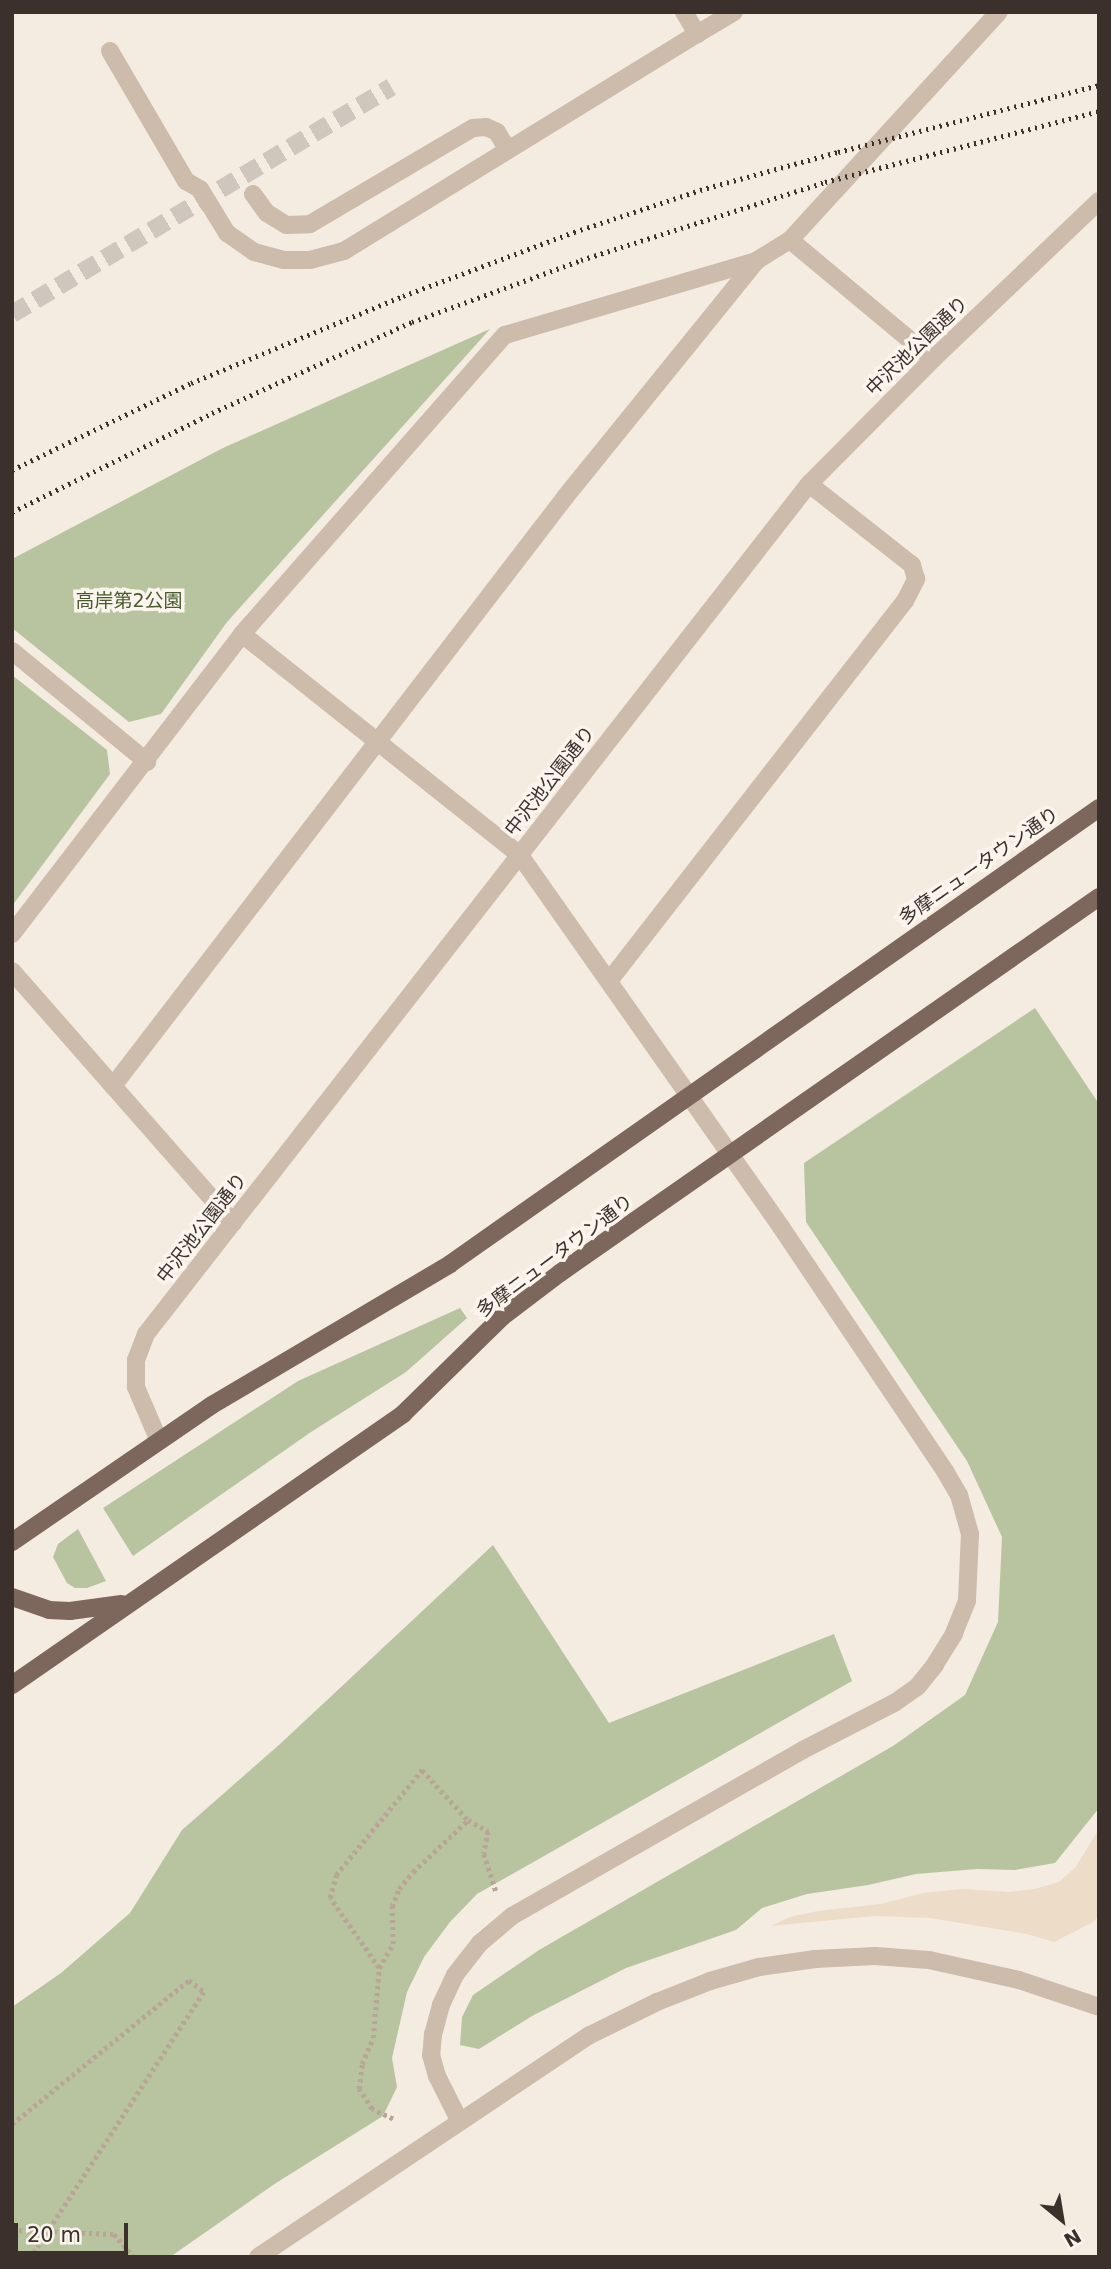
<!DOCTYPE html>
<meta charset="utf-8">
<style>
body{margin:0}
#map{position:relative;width:1111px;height:2269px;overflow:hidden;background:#f4ebe1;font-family:"DejaVu Sans","Noto Sans JP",sans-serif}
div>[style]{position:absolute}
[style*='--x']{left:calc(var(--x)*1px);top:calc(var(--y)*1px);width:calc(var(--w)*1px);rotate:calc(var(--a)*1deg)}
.green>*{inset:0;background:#b8c4a0}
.plaza>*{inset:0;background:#ecdcc8}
.minor-tunnel>*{height:18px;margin-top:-9px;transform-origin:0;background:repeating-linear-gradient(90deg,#cfc6bd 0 18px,transparent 0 27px)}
.path>*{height:4.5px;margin-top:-2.25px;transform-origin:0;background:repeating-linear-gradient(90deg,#b9a596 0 3.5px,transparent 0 7px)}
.minor>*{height:18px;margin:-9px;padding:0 9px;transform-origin:9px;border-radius:9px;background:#cdbbac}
.major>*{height:18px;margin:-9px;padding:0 9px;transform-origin:9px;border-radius:9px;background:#7d675c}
.rail>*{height:5px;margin-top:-2.5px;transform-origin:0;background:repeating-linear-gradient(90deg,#3b302b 0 2px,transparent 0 7px)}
span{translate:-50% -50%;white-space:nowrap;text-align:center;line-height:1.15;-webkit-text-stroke:7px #fbf5ee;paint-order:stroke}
.street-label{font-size:19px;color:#3b302b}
.park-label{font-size:19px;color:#4a5a2e}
.frame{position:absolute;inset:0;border:14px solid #3b302b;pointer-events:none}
.north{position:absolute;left:1027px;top:2185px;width:70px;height:70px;-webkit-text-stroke:5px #fbf5ee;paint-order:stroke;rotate:150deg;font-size:19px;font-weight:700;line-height:28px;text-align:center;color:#3b302b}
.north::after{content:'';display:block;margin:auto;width:24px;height:32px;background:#3b302b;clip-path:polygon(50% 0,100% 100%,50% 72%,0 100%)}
.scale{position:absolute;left:14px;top:2223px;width:114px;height:32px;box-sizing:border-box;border:4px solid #3b302b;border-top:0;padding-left:9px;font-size:21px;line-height:24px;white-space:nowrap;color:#3b302b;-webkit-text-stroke:5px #fbf5ee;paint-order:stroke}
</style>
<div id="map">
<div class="green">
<i style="clip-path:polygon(490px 329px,227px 622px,161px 714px,129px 722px,12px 628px,12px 559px,223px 448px)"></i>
<i style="clip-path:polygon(12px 675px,107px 750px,110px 774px,12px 906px)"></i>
<i style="clip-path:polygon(1035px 1008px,1099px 1104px,1099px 1808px,1055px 1863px,1015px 1870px,977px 1869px,916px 1874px,868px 1885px,807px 1894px,762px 1908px,736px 1930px,626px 1968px,532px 2016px,479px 2049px,460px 2045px,462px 2017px,473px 1995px,539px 1950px,893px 1746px,965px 1695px,998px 1622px,1002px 1537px,967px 1461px,806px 1222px,804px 1163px)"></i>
<i style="clip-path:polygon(460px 1308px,467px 1318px,406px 1372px,311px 1432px,133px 1556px,103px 1508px,298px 1381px)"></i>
<i style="clip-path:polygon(78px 1529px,106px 1581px,87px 1588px,75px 1588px,67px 1583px,53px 1557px,58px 1544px)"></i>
<i style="clip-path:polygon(493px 1545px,609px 1723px,834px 1634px,852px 1681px,477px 1894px,450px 1922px,424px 1957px,407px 1992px,392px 2058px,397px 2087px,383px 2116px,276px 2183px,170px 2257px,12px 2257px,12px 2007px,61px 1973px,130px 1913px,182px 1830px,280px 1744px)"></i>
</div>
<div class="plaza">
<i style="clip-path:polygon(1099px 1829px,1099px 1912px,1095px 1921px,1054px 1942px,1027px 1934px,930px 1918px,874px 1916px,770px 1926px,790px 1917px,818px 1911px,881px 1904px,923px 1893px,963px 1889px,1009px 1892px,1035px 1889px,1059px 1882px,1075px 1868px)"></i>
</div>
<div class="minor-tunnel">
<i style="--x:12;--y:314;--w:442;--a:-30.9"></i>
</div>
<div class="path">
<i style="--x:379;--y:1968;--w:85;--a:-125"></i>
<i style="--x:330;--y:1898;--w:24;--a:-75"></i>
<i style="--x:336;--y:1875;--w:136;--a:-50.7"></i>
<i style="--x:422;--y:1770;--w:68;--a:47.4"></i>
<i style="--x:393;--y:2119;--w:23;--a:-155"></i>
<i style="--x:372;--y:2109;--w:24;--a:-123"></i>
<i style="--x:359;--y:2089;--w:25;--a:-83"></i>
<i style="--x:362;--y:2064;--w:28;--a:-67"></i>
<i style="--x:373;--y:2038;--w:70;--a:-85.1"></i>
<i style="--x:379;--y:1968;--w:28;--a:-60"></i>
<i style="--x:393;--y:1944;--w:37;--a:-92"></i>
<i style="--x:392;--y:1907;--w:19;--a:-69"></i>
<i style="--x:399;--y:1889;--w:22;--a:-51"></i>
<i style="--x:413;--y:1872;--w:76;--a:-43.4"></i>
<i style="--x:468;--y:1820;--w:23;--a:29"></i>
<i style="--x:488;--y:1831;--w:23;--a:100"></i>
<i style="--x:484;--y:1854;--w:39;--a:72"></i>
<i style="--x:12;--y:2124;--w:228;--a:-39.1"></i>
<i style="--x:189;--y:1980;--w:19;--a:39"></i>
<i style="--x:204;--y:1992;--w:316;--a:123.1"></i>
<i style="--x:12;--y:2230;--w:102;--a:2.2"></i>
<i style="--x:114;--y:2234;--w:30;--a:49"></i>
</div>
<div class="minor">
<i style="--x:684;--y:12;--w:26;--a:59"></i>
<i style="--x:697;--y:34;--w:43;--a:-30.7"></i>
<i style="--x:110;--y:51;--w:151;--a:59.7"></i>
<i style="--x:186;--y:181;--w:16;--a:30"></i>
<i style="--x:200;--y:189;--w:52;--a:58.5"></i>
<i style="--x:227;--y:233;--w:33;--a:35"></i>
<i style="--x:254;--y:252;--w:30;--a:15"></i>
<i style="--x:283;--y:260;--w:27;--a:0"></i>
<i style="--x:310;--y:260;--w:35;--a:-15"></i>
<i style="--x:344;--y:251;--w:414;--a:-31.6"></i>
<i style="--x:253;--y:194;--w:24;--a:54"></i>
<i style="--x:267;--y:213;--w:22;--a:32"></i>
<i style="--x:286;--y:225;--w:24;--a:-2"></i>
<i style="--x:310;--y:224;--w:189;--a:-30.5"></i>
<i style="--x:473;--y:128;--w:13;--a:-4"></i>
<i style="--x:486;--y:127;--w:12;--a:24"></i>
<i style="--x:497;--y:132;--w:21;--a:59"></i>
<i style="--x:790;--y:240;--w:186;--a:39.8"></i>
<i style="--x:242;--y:634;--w:354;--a:38.5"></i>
<i style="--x:519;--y:854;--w:456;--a:54.9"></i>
<i style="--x:781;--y:1227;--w:294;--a:56.1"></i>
<i style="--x:945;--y:1471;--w:28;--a:60"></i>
<i style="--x:959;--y:1495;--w:41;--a:74.2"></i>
<i style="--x:970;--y:1534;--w:67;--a:92.6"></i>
<i style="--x:967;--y:1601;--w:35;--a:112"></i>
<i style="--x:954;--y:1634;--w:36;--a:122"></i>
<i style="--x:935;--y:1665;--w:28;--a:129"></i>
<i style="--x:917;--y:1687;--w:28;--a:145"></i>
<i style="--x:894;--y:1703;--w:102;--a:152.7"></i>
<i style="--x:803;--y:1750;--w:335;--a:150.3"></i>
<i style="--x:512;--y:1916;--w:42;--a:139.8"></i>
<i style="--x:480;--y:1943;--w:41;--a:128"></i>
<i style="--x:455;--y:1975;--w:33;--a:115"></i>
<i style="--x:441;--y:2005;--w:30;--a:105"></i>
<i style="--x:433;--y:2034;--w:21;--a:95"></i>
<i style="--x:431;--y:2055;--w:22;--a:74"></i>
<i style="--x:437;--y:2076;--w:49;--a:63.4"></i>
<i style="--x:12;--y:651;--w:175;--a:39.4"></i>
<i style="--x:12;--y:934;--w:378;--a:-52.5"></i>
<i style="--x:242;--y:634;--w:398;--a:-48.7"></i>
<i style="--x:505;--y:335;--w:262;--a:-16.4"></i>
<i style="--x:12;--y:971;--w:335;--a:48.7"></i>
<i style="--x:609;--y:981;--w:482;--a:-52.1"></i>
<i style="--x:905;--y:601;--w:25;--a:-63"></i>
<i style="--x:916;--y:579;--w:15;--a:-106"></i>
<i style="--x:912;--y:565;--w:131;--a:-141.8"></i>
<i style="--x:113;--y:1086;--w:744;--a:-52.48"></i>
<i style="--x:566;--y:496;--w:302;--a:-51"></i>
<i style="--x:756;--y:261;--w:40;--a:-32"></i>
<i style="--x:790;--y:240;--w:309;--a:-47.5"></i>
<i style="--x:159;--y:1441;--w:59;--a:-113.1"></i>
<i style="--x:136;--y:1387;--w:27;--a:-90"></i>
<i style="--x:136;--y:1360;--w:28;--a:-69"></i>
<i style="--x:146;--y:1334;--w:1078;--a:-52.05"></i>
<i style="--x:809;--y:484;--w:176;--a:-45.2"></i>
<i style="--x:933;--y:359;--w:229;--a:-43.6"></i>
<i style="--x:258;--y:2257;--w:399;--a:-33.8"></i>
<i style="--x:590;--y:2035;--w:75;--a:-26.2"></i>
<i style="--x:657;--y:2002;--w:57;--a:-21.6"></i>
<i style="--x:710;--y:1981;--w:51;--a:-15.9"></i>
<i style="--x:759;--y:1967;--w:57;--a:-8.1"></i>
<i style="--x:815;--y:1959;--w:60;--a:-2.9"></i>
<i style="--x:875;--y:1956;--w:54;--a:4.2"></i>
<i style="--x:929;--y:1960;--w:92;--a:12.5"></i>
<i style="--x:1019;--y:1980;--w:84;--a:18.6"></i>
</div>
<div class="major">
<i style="--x:12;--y:1542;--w:242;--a:-34.4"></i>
<i style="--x:212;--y:1405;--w:277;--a:-30.6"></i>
<i style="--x:450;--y:1264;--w:793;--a:-35.09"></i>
<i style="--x:12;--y:1597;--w:39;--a:19"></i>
<i style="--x:49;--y:1610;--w:21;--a:3"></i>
<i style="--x:70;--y:1611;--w:52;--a:-7.7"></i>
<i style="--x:12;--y:1685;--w:476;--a:-34.7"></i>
<i style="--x:403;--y:1414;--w:139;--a:-44.4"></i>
<i style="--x:502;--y:1317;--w:73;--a:-37.2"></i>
<i style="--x:560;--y:1273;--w:657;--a:-34.9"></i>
</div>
<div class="rail">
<i style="--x:12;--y:470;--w:199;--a:-25.9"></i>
<i style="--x:191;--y:383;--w:229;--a:-22.3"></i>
<i style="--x:403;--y:296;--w:183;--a:-20.5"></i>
<i style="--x:574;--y:232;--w:133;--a:-18.4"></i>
<i style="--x:700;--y:190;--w:143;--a:-15.4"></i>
<i style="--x:838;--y:152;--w:269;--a:-14.4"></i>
<i style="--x:12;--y:512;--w:223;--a:-26.3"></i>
<i style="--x:212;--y:413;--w:220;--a:-24.5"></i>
<i style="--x:412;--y:322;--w:180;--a:-20.1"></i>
<i style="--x:581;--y:260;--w:256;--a:-17.7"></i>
<i style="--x:825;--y:182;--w:283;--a:-14.5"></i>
</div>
<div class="street-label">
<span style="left:917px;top:346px;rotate:-44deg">中沢池公園通り</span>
<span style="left:550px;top:781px;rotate:-52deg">中沢池公園通り</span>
<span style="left:979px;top:866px;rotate:-35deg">多摩ニュータウン通り</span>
<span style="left:202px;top:1228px;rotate:-52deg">中沢池公園通り</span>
<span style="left:555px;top:1256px;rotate:-37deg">多摩ニュータウン通り</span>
</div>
<div class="park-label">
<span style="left:129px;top:601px">高岸第2公園</span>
</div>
<div class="frame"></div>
<div class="north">N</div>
<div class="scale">20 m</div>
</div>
